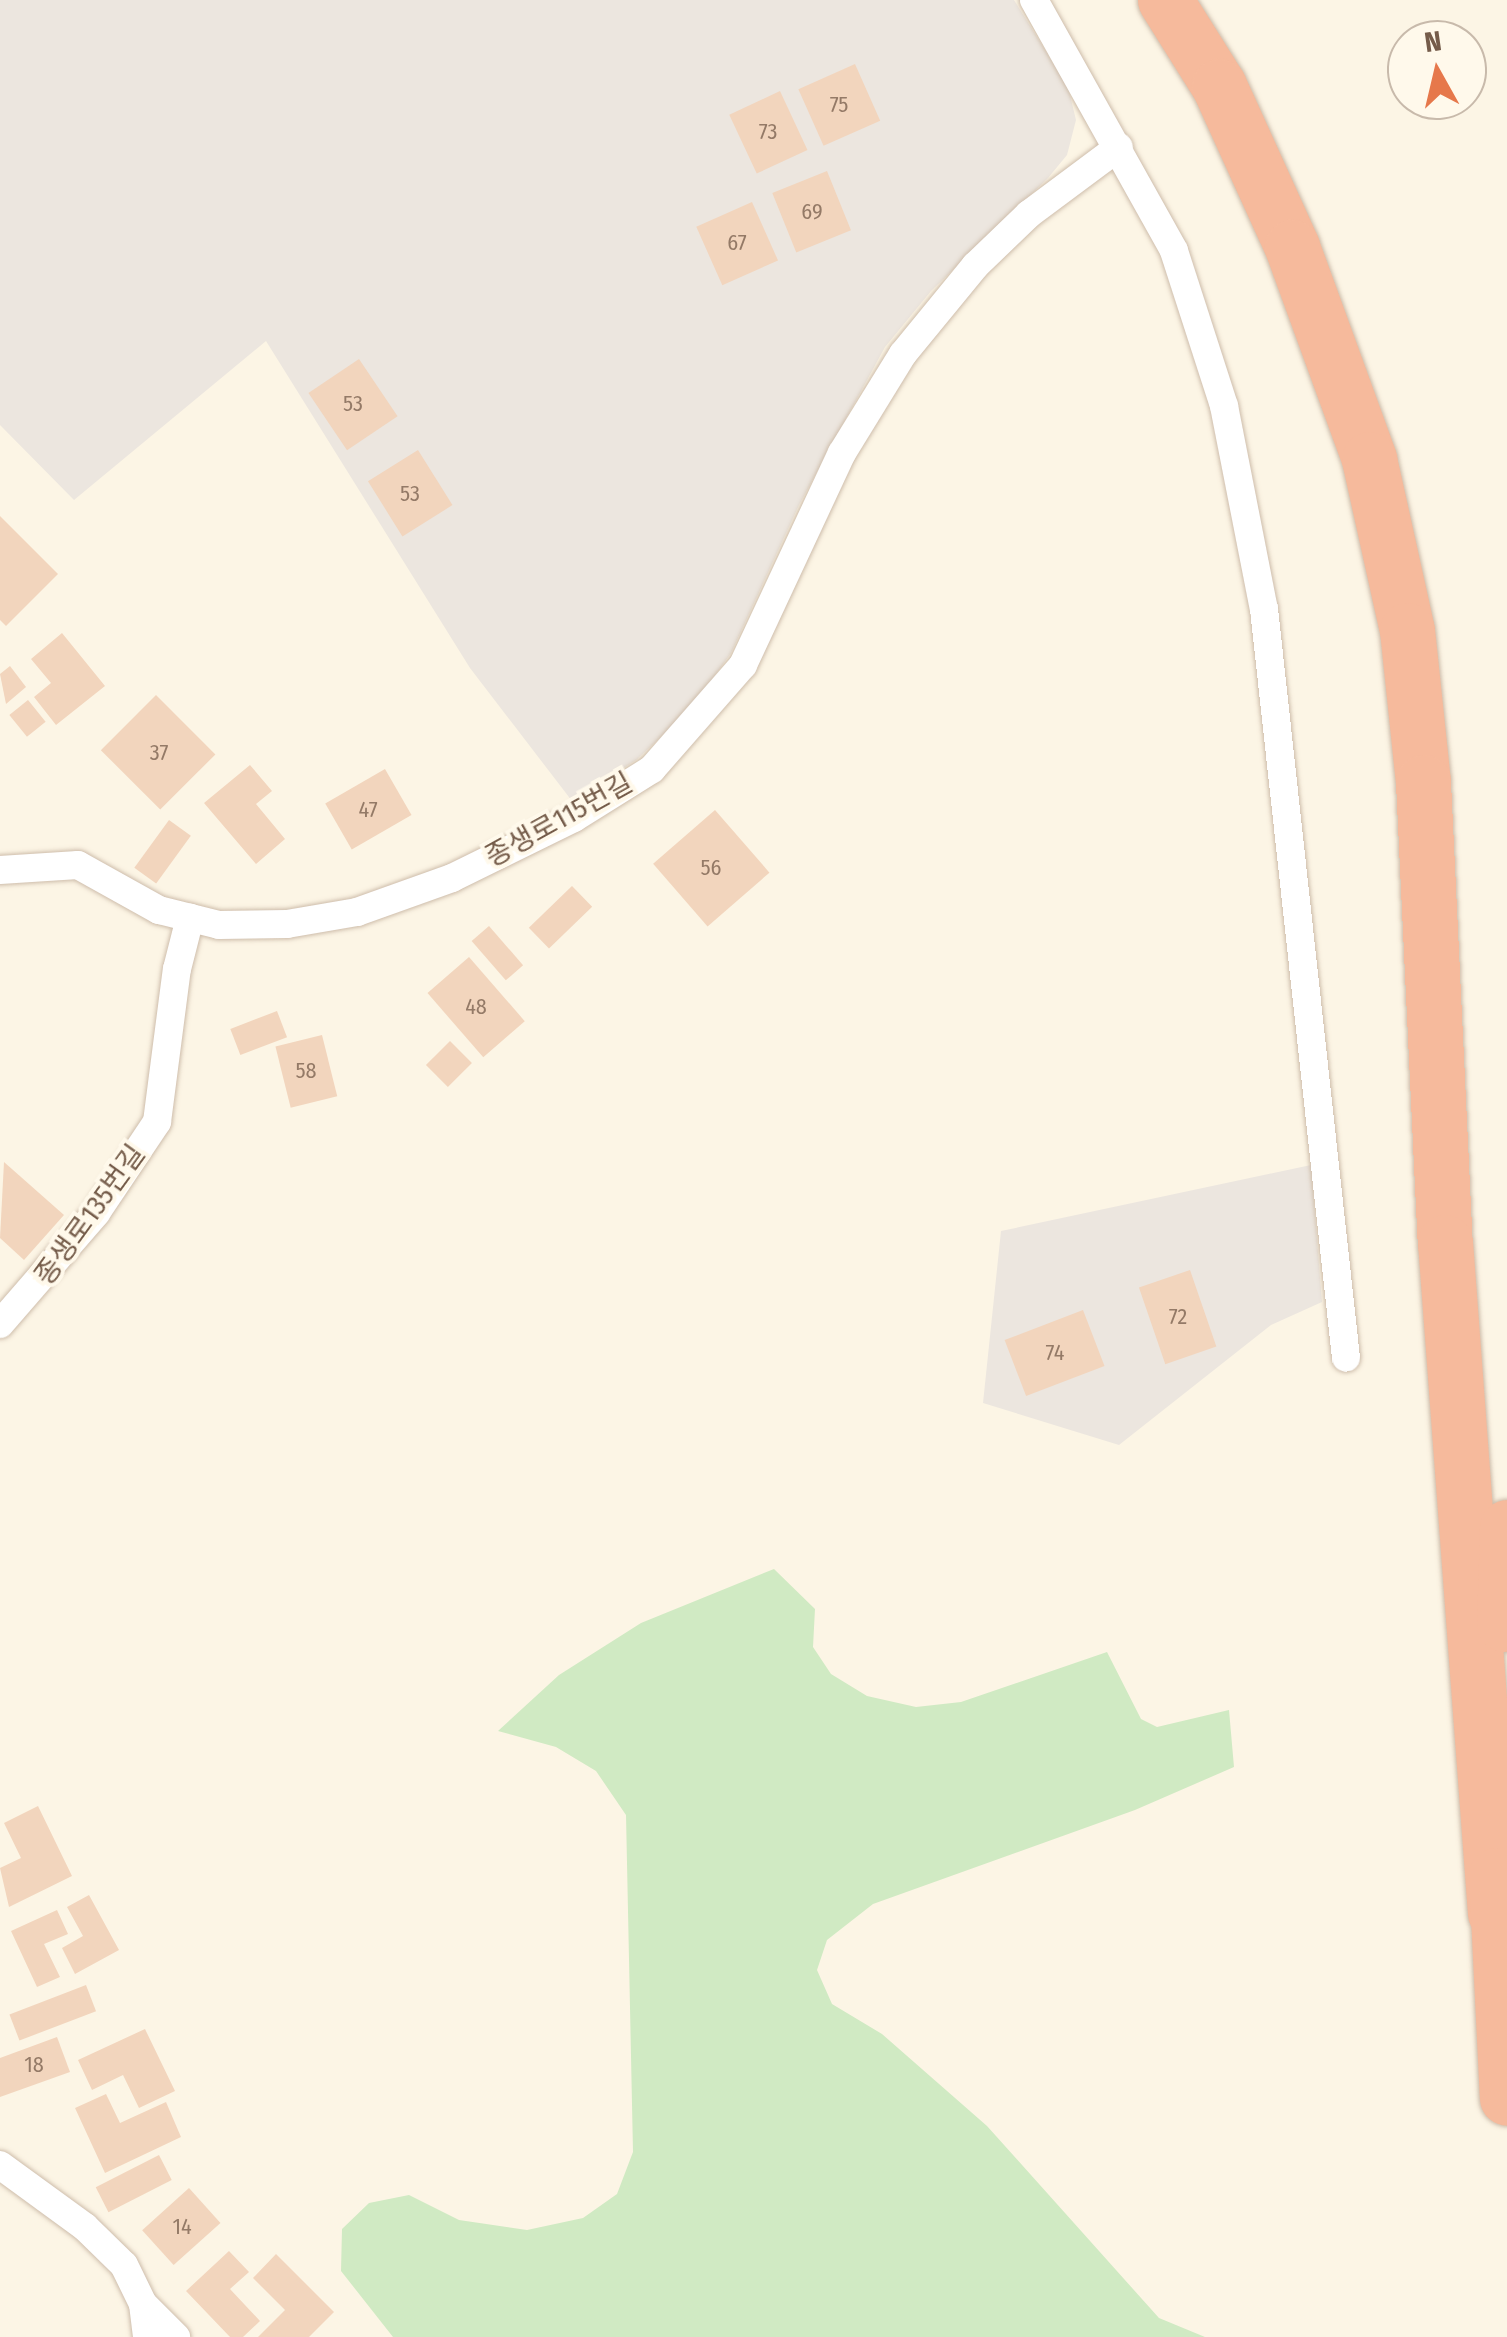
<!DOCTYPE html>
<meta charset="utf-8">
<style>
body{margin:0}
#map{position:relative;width:1507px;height:2337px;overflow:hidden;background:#fcf5e5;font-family:"Fira Sans Condensed","Noto Sans KR",sans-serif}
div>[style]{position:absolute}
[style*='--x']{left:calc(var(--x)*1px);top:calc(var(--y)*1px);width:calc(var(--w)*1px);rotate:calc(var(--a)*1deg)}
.industrial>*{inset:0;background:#ece6df}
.green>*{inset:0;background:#d0eac3}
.building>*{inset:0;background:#f2d5bd;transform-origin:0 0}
.roads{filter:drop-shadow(0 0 2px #cebdab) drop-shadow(0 0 2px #cebdab)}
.service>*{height:28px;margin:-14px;padding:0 14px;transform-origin:14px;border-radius:14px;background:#fff}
.motorway>*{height:55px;margin:-27.5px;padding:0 27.5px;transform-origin:27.5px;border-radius:27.5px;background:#f6ba9c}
span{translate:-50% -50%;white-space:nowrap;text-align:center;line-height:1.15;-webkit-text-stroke:8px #fff9eb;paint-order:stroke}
.number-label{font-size:22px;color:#947a67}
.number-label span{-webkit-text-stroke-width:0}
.street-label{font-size:28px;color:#755c4a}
.north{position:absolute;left:1387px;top:20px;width:100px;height:100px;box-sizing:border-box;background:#fff9eb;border:2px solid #c8baab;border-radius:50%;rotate:352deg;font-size:28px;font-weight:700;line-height:40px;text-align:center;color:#755c4a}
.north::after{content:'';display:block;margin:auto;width:35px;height:45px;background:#e6784b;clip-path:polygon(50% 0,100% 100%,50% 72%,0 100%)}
</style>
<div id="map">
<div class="industrial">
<i style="clip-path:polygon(0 0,1014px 0,1068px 87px,1076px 120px,1067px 155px,1048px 178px,931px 291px,885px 347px,799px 505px,731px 653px,690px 710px,636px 760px,572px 801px,470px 668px,266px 341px,74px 500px,0 425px)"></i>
<i style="clip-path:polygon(1311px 1165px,1322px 1302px,1271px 1325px,1119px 1445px,983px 1403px,1001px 1231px)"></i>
</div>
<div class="green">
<i style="clip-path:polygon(774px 1569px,815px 1609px,813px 1647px,831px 1674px,867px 1696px,916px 1707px,961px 1702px,1107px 1652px,1141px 1719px,1157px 1727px,1229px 1710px,1234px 1767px,1135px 1810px,873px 1904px,827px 1940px,817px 1970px,832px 2004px,882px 2034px,987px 2126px,1159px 2318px,1205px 2337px,393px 2337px,341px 2271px,342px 2229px,369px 2203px,409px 2195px,459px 2220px,527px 2230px,583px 2218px,617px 2194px,633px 2152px,626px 1815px,596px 1771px,556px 1747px,498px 1731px,559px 1675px,641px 1623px)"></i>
</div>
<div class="building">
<i style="left:855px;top:64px;width:62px;height:62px;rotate:66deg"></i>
<i style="left:780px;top:91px;width:65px;height:56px;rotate:65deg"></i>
<i style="left:827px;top:171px;width:64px;height:59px;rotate:68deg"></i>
<i style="left:752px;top:202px;width:64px;height:61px;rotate:66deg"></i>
<i style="left:359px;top:359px;width:69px;height:61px;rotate:56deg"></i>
<i style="left:418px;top:450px;width:65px;height:59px;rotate:58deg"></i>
<i style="clip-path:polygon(0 516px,58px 574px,6px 626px,0 620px)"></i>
<i style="clip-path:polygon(62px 633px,105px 686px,56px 725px,34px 697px,51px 683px,31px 659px)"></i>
<i style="clip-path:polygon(10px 666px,26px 687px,6px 704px,0 674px)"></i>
<i style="left:156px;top:695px;width:84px;height:78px;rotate:45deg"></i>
<i style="left:28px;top:700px;width:28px;height:24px;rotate:51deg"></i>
<i style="clip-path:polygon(250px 765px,272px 791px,256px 804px,285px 839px,256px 864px,204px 803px)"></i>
<i style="left:385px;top:769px;width:53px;height:69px;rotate:60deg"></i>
<i style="left:715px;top:810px;width:83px;height:82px;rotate:49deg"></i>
<i style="left:169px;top:820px;width:27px;height:59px;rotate:36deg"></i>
<i style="left:572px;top:886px;width:29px;height:60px;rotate:46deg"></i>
<i style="left:489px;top:926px;width:52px;height:23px;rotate:49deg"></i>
<i style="left:469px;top:957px;width:85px;height:55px;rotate:49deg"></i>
<i style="left:277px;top:1011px;width:28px;height:50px;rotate:69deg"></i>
<i style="left:322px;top:1035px;width:63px;height:48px;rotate:76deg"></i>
<i style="left:450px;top:1041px;width:31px;height:34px;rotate:45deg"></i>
<i style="clip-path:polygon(4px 1162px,64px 1215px,24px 1260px,0 1238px)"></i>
<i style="left:1190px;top:1270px;width:81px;height:54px;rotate:71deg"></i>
<i style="left:1083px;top:1310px;width:60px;height:84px;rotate:69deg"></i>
<i style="clip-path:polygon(38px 1806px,72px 1876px,9px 1907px,0 1868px,21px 1858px,4px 1823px)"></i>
<i style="clip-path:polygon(89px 1895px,119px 1950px,75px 1974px,62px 1948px,83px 1936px,67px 1907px)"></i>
<i style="clip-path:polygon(57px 1910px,68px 1934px,44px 1944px,60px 1977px,37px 1987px,11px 1931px)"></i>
<i style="left:86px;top:1985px;width:28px;height:82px;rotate:69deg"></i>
<i style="clip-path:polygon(145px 2029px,175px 2091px,139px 2108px,123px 2075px,92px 2090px,78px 2060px)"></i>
<i style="clip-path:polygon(57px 2037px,70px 2072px,0 2097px,0 2058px)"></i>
<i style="clip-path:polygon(106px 2094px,120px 2123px,166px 2102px,181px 2137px,105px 2173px,75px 2108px)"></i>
<i style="left:159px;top:2155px;width:28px;height:71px;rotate:63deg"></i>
<i style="left:189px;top:2188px;width:47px;height:63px;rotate:48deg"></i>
<i style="clip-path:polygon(229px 2251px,249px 2272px,230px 2289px,260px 2321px,243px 2337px,230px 2337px,186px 2291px)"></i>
<i style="clip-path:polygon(276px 2254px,334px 2312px,309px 2337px,258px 2337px,285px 2310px,253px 2278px)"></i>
</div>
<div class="roads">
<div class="service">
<i style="--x:1034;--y:0;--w:287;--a:60.8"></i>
<i style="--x:1174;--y:251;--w:163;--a:72.1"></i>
<i style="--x:1224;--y:406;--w:207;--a:78.9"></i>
<i style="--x:1264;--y:609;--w:753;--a:83.75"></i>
<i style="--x:0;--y:870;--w:78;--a:-3.7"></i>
<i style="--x:78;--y:865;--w:93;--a:29.1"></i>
<i style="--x:159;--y:910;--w:62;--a:14"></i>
<i style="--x:219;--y:925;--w:68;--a:-0.8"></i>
<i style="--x:287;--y:924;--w:71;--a:-9.7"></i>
<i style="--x:357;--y:912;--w:101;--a:-19.7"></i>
<i style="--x:452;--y:878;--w:136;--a:-26.2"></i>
<i style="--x:574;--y:818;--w:92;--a:-32.1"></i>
<i style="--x:652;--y:769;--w:138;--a:-48.8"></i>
<i style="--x:743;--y:665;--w:234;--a:-65"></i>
<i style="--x:842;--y:453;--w:116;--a:-58.4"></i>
<i style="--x:903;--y:354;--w:114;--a:-50.7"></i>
<i style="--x:975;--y:266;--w:75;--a:-43.9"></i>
<i style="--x:1029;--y:214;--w:112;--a:-36.7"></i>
<i style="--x:0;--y:1324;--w:147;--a:-49.1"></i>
<i style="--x:96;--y:1213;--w:110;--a:-56.2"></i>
<i style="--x:157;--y:1122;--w:154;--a:-82.6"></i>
<i style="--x:177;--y:969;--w:53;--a:-75.7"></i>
<i style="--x:0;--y:2165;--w:105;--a:36.1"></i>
<i style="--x:85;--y:2227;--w:54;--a:44.3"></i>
<i style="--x:124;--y:2265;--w:43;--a:64"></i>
<i style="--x:143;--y:2304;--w:33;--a:83"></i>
<i style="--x:143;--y:2304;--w:47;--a:45"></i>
</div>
<div class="motorway">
<i style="--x:1165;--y:0;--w:102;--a:57.9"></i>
<i style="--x:1219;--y:86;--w:177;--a:65.6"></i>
<i style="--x:1292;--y:247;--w:226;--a:70"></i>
<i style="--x:1369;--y:459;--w:175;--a:77.5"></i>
<i style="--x:1407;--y:630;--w:153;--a:84"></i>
<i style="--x:1423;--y:782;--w:461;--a:87.3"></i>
<i style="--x:1445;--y:1242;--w:673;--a:85.74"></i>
<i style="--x:1504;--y:1624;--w:97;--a:-88.2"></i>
<i style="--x:1496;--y:1875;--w:223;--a:87.2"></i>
</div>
</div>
<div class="number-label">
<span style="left:839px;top:105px">75</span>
<span style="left:768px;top:132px">73</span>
<span style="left:812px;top:212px">69</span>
<span style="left:737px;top:243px">67</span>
<span style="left:353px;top:404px">53</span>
<span style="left:410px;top:494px">53</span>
<span style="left:159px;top:753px">37</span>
<span style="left:368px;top:810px">47</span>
<span style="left:711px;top:868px">56</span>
<span style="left:476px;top:1007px">48</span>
<span style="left:306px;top:1071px">58</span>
<span style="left:1178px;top:1317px">72</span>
<span style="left:1055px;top:1353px">74</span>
<span style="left:34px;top:2065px">18</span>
<span style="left:182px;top:2227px">14</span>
</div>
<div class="street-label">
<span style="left:559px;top:820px;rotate:-29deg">종생로115번길</span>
<span style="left:90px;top:1215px;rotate:-54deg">종생로135번길</span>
</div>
<div class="north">N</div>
</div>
